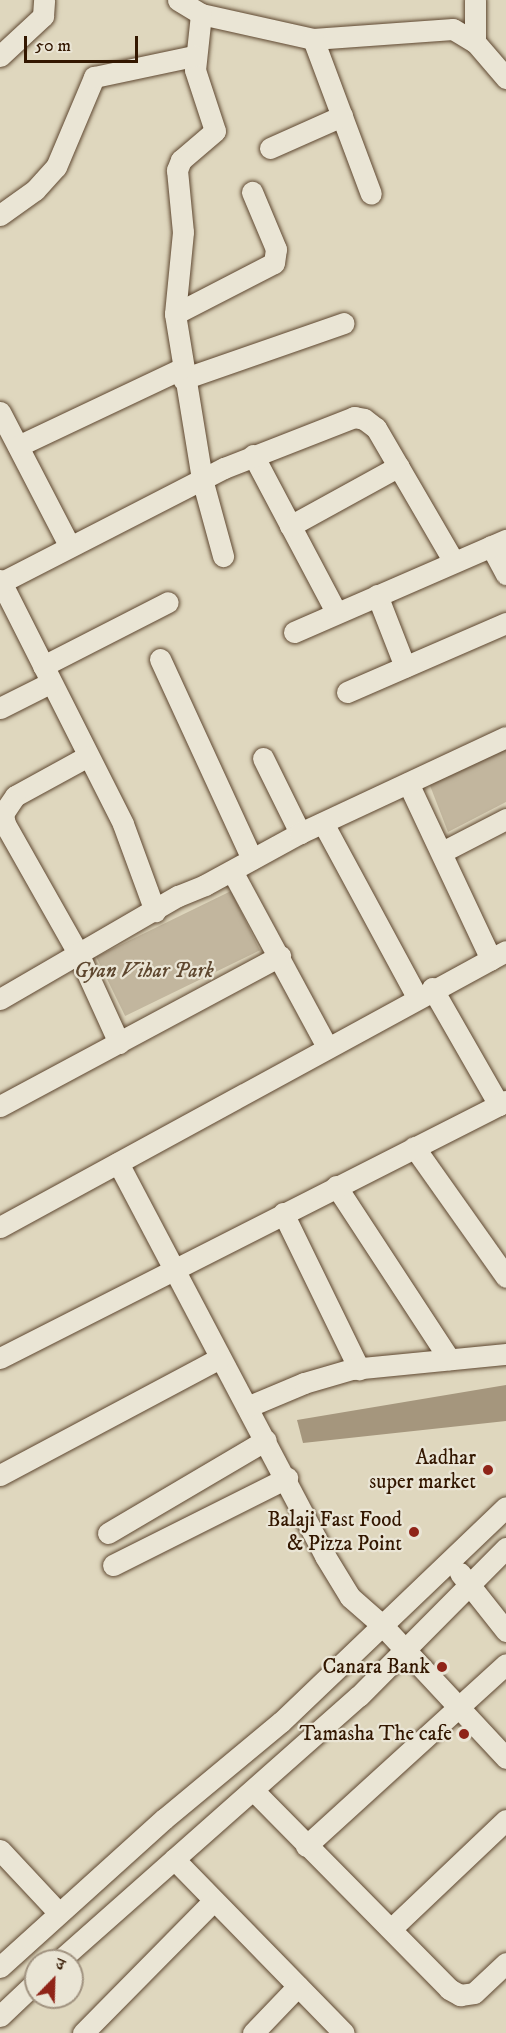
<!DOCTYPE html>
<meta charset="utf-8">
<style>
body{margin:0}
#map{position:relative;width:506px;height:2033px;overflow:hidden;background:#dfd7be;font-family:"IM FELL DW Pica","Noto Serif Devanagari",serif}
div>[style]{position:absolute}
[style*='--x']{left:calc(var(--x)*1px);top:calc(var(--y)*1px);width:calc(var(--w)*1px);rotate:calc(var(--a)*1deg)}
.green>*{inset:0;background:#c2b69e;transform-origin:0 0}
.water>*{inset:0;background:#a5967d}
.roads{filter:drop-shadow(0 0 2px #5e4730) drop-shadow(0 0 2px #5e4730)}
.minor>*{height:21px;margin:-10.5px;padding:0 10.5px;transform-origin:10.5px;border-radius:10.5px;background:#eae5d5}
.dots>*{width:16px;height:16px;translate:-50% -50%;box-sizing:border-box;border:3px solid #eae5d5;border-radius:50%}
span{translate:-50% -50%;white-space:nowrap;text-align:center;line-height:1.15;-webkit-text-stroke:4.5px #eae5d5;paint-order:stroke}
.park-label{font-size:21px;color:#5e472f;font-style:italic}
.poi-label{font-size:21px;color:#331700}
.right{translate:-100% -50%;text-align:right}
.north{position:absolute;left:24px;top:1949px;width:60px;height:60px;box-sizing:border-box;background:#eae5d5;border:2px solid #a19380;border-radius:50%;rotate:23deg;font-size:16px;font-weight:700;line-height:24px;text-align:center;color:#331700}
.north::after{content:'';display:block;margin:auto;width:21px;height:27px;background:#8f2418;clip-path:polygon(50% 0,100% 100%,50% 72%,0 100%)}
.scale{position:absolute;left:24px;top:36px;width:114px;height:27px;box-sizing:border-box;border:3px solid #331700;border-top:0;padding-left:8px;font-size:18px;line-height:21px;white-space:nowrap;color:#331700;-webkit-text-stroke:4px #eae5d5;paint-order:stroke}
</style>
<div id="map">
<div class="green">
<i style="clip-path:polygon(506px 746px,506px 802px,448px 832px,429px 783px)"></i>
<i style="left:231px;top:891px;width:66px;height:150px;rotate:64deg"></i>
</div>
<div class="water">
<i style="clip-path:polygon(506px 1385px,506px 1421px,303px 1443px,297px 1420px)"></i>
</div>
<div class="roads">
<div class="minor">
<i style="--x:178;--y:0;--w:27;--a:31"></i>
<i style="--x:201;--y:14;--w:115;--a:12.6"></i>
<i style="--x:313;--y:39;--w:140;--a:-4.1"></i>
<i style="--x:453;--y:29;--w:26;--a:31"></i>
<i style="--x:475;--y:42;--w:48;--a:49.3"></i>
<i style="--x:475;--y:0;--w:42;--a:90"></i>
<i style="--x:201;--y:14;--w:56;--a:96.1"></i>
<i style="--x:195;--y:70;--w:64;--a:71.8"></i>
<i style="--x:215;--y:131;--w:45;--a:139.5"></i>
<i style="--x:181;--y:160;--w:11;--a:112"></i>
<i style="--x:177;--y:170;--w:62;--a:84.5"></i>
<i style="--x:183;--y:232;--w:82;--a:95.6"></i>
<i style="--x:175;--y:314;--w:167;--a:80.7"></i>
<i style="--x:202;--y:479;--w:80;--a:74.7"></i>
<i style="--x:313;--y:39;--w:165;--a:69.5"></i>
<i style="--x:0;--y:56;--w:59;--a:-42.9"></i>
<i style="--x:43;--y:16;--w:16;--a:-86"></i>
<i style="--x:270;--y:148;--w:79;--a:-24"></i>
<i style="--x:0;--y:215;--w:43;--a:-35.5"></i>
<i style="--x:35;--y:190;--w:31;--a:-48"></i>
<i style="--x:56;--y:167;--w:98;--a:-67.1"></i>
<i style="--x:94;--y:77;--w:102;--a:-11.9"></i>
<i style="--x:175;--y:314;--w:111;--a:-27.3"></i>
<i style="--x:274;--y:263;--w:14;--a:-82"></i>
<i style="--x:276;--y:249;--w:62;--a:-112.8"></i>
<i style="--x:183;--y:379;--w:170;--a:-19.2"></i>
<i style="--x:0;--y:412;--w:150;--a:62.6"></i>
<i style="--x:18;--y:446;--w:180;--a:-25.3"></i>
<i style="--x:253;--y:455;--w:178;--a:62.1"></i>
<i style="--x:290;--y:526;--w:124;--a:-28.8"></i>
<i style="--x:491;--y:546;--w:32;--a:62"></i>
<i style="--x:0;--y:580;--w:273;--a:63.2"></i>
<i style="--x:123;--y:824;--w:93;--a:69.8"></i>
<i style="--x:0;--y:583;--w:252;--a:-27.2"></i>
<i style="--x:224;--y:468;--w:140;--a:-21.4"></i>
<i style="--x:354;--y:417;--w:10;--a:11"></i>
<i style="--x:364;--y:419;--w:15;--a:37"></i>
<i style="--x:376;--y:428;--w:155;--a:59.8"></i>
<i style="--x:377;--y:595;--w:77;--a:68.7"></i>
<i style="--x:294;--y:632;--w:231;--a:-23.5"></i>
<i style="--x:160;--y:659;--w:220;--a:65.3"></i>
<i style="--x:43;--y:666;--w:140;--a:-27.1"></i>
<i style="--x:347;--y:692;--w:173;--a:-23.5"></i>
<i style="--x:0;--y:708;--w:56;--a:-26.6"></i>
<i style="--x:88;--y:756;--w:83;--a:151.3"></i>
<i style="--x:15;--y:796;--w:22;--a:124"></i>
<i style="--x:3;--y:814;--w:10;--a:79"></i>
<i style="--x:5;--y:824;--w:148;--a:60.5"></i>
<i style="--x:78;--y:953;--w:99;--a:65.5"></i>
<i style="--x:263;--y:758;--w:84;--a:63.7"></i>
<i style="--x:408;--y:783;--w:195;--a:64.8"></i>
<i style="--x:323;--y:823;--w:198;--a:61.6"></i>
<i style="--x:442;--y:852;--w:72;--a:-27.3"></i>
<i style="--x:232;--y:871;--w:200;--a:61.6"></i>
<i style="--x:432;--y:988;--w:135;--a:60.2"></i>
<i style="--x:499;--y:1105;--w:8;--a:-30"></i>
<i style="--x:0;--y:999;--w:206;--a:-30.1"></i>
<i style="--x:178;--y:896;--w:29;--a:-22"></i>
<i style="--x:205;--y:885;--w:108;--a:-28.7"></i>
<i style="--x:300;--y:833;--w:227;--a:-25"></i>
<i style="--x:0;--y:1106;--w:318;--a:-28.2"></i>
<i style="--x:414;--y:1147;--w:159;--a:54.7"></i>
<i style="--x:118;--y:1163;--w:444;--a:62.2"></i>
<i style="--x:325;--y:1556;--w:48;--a:58.6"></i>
<i style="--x:350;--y:1597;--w:43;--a:41.2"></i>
<i style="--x:382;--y:1625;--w:182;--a:47"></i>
<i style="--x:336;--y:1186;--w:207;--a:56.8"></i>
<i style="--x:283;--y:1213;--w:174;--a:64"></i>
<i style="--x:0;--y:1227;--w:576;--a:-28.61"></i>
<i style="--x:0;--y:1358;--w:559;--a:-26.89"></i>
<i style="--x:247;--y:1407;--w:62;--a:-22.8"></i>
<i style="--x:304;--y:1383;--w:50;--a:-16.3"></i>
<i style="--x:352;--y:1369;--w:155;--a:-5.6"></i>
<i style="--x:0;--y:1475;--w:249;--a:-28"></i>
<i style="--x:108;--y:1533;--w:183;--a:-30.5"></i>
<i style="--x:113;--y:1565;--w:195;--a:-26.6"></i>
<i style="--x:460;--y:1573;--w:74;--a:51.6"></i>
<i style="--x:254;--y:1791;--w:278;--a:45.4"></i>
<i style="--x:449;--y:1989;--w:13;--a:29"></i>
<i style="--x:460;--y:1995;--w:14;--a:-8"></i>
<i style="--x:474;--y:1993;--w:44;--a:-43.2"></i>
<i style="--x:306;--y:1846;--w:270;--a:-42.3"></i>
<i style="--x:0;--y:1850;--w:85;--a:46.9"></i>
<i style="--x:174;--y:1859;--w:243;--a:45.7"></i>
<i style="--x:392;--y:1928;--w:157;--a:-43.5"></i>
<i style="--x:59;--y:1961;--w:400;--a:-41.5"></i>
<i style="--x:359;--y:1696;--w:209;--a:-45.2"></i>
<i style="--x:0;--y:1967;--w:221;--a:-42.1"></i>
<i style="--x:164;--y:1819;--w:152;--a:-39.7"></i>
<i style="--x:281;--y:1722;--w:311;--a:-43.7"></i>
<i style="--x:0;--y:2016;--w:50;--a:-43.4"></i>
<i style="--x:83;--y:2033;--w:185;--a:-45.4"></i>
<i style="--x:253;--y:2033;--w:65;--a:-46.2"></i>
</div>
</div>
<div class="dots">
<i style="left:488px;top:1470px;background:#8f2418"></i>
<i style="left:414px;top:1532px;background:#8f2418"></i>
<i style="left:442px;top:1667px;background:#8f2418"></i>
<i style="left:464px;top:1734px;background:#8f2418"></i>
</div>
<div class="park-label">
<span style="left:144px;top:971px">Gyan Vihar Park</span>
</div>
<div class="poi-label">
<span class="right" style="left:476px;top:1470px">Aadhar<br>super market</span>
<span class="right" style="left:402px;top:1532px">Balaji Fast Food<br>&amp; Pizza Point</span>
<span class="right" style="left:430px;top:1667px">Canara Bank</span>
<span class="right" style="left:452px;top:1734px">Tamasha The cafe</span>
</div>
<div class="north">उ</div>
<div class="scale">50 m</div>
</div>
